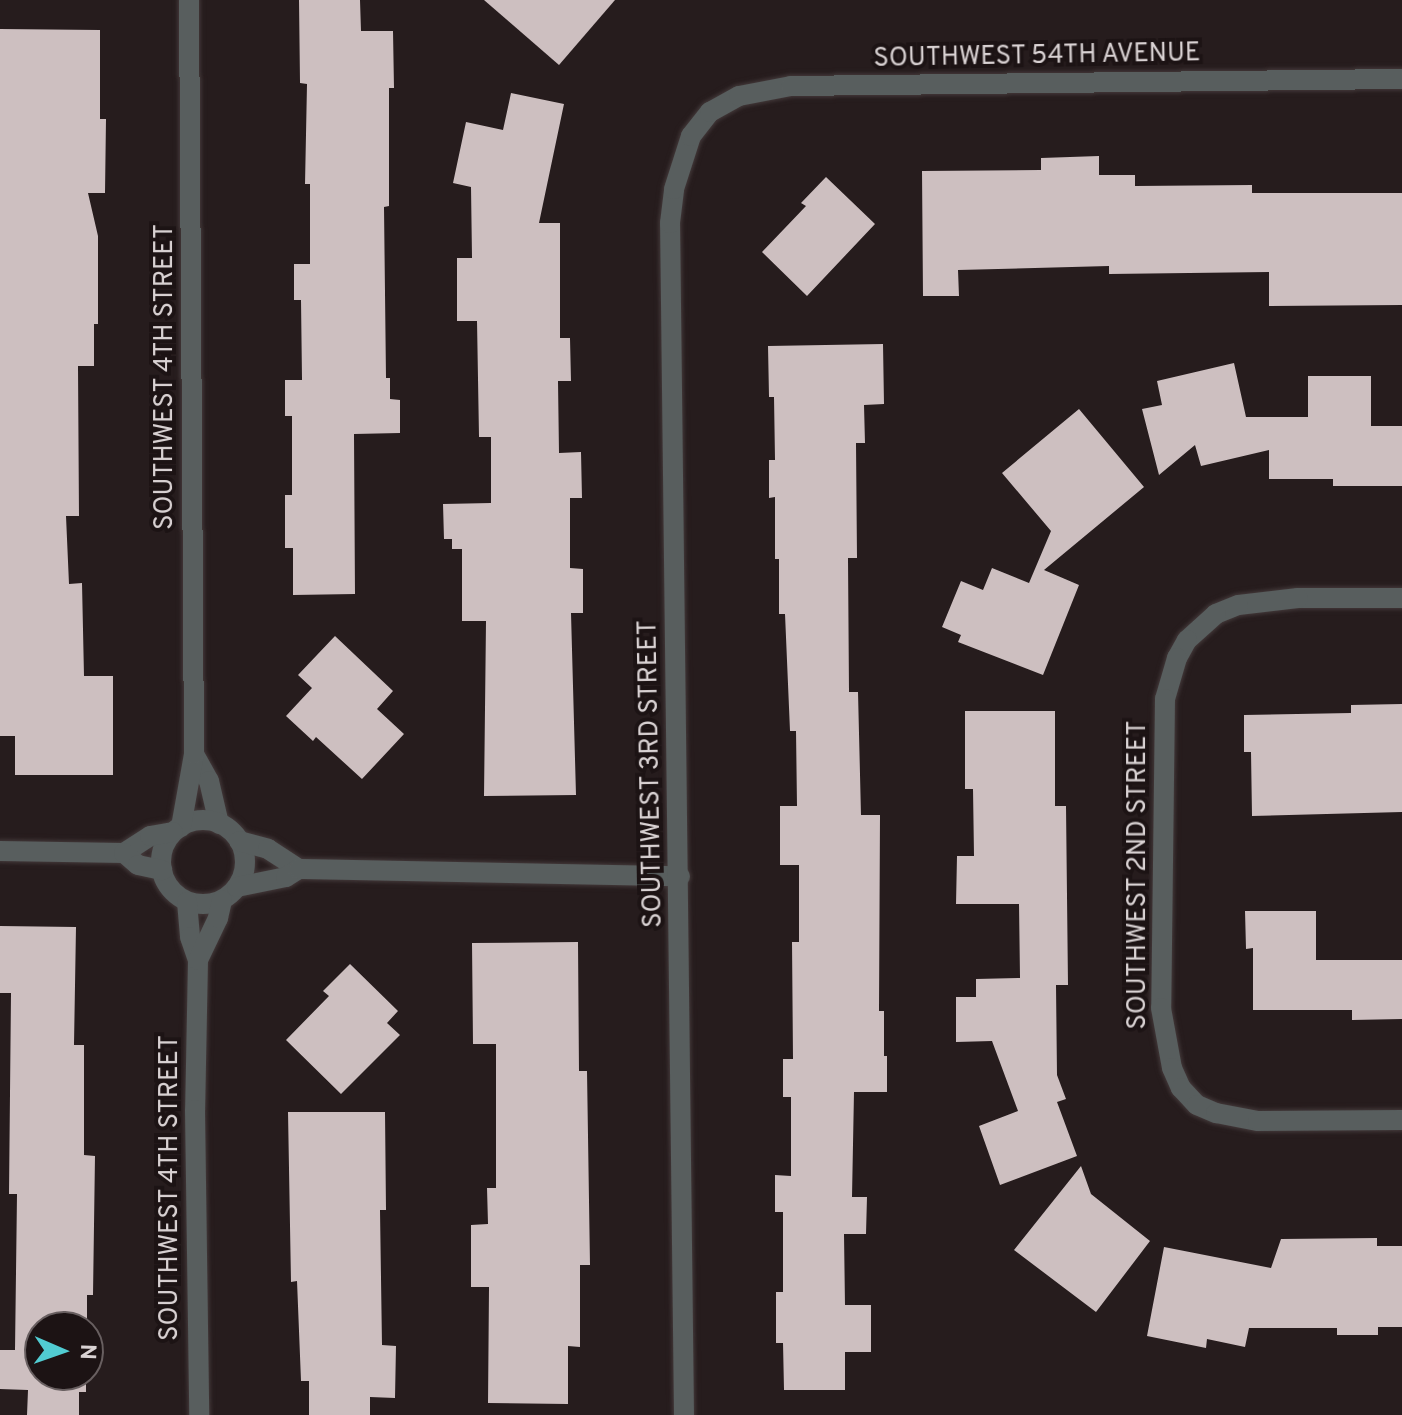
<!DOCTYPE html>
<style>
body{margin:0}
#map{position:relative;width:1402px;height:1415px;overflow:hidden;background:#261c1d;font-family:Overpass,sans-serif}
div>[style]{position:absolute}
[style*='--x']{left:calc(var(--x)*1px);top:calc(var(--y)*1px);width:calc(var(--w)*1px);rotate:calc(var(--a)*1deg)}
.building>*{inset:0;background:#cdbfc0}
.roads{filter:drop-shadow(0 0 2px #43393a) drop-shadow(0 0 2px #43393a)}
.street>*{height:20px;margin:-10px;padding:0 10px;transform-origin:10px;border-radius:10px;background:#585e5e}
.street>.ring{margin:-10px;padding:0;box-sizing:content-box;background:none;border:20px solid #585e5e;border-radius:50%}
span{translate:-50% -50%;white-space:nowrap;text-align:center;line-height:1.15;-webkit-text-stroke:8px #1c1314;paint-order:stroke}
.street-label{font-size:26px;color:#d9d2d3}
.north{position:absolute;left:24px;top:1311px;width:80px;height:80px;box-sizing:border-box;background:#1c1314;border:2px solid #685f60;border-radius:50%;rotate:92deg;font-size:22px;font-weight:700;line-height:32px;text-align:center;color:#d9d2d3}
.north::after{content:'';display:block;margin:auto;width:28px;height:36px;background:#51ccd2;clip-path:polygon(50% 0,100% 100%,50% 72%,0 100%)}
</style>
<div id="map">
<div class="building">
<i style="clip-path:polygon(299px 0,360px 0,361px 31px,393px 31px,394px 88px,389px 88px,389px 206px,384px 207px,386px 378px,390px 378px,390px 399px,400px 400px,400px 433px,354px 434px,355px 594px,293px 595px,293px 548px,285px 548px,285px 495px,292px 495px,292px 416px,285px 416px,285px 380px,302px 380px,301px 300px,294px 300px,294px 264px,310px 264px,310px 184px,305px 184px,307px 84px,300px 83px)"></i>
<i style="clip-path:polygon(484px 0,615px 0,559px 65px)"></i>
<i style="clip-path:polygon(0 29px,100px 30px,100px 119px,106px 119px,105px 193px,88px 193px,98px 236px,98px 324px,94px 324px,94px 366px,78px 366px,79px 516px,66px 516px,69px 584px,82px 583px,84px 676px,113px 676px,113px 775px,15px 775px,15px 736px,0 736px)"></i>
<i style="clip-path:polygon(511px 93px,564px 104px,539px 223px,560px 223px,560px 338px,570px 338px,571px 381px,558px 381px,559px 453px,581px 452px,582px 498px,570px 498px,570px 568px,583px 569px,583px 613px,571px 613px,576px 795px,484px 796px,486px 621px,462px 621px,462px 549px,452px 549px,452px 539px,444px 539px,443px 504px,491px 503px,491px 437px,479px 437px,477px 321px,457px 321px,457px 258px,472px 258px,471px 187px,453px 183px,466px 122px,503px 130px)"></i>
<i style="clip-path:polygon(1099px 156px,1099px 175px,1135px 175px,1135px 186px,1252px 185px,1252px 193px,1402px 193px,1402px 305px,1269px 306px,1269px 272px,1109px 274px,1109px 266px,958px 270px,959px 296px,923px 296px,922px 171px,1041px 170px,1041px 158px)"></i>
<i style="clip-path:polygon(826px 177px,875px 224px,807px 296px,762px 252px,806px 206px,801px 203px)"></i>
<i style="clip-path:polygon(883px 344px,884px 404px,864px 405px,865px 443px,856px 443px,857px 558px,848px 558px,849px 692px,858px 692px,861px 815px,880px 815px,879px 1011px,884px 1011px,884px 1056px,887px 1056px,887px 1092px,854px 1092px,852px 1197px,867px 1197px,866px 1234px,844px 1234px,845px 1305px,871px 1305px,871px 1352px,845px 1352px,845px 1390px,784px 1390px,783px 1343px,776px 1343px,776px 1292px,783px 1292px,783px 1212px,775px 1212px,775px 1175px,791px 1176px,791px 1097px,783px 1097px,783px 1059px,793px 1059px,792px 942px,799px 942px,799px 865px,780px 865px,780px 806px,797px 806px,796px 731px,790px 731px,785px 614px,779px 614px,779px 559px,775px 559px,775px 497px,769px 498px,769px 460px,775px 460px,774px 397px,769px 397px,768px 346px)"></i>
<i style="clip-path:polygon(1234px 363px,1246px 417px,1308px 417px,1308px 376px,1371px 376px,1371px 426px,1402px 426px,1402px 486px,1333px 486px,1333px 479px,1269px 479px,1269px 450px,1201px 466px,1195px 445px,1159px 475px,1142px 409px,1162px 405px,1157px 381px)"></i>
<i style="clip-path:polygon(1079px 409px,1144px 487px,1044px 570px,1079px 585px,1043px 675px,958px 642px,961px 635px,942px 627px,961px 581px,983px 590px,992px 568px,1029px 583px,1051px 531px,1002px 473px)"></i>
<i style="clip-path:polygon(335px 636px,393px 691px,377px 709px,404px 734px,362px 779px,316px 737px,313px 741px,286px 716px,312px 688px,298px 675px)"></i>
<i style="clip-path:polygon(1402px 704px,1402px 812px,1252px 816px,1251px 752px,1244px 752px,1244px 715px,1351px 713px,1351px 705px)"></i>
<i style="clip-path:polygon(965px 711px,1055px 711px,1055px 806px,1066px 806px,1068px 985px,1056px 985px,1057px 1075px,1066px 1099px,1057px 1102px,1077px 1156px,1000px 1185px,979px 1126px,1018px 1111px,992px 1041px,956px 1042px,956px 997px,976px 997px,976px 979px,1020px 978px,1019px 904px,956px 904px,957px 856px,974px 856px,973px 789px,965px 789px)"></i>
<i style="clip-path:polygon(1245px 911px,1316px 911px,1316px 960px,1402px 960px,1402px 1019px,1352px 1020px,1352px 1010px,1253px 1010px,1253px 948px,1246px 949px)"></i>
<i style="clip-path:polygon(0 926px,76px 927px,74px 1045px,84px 1045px,84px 1155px,95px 1156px,93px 1295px,87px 1295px,87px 1327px,40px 1327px,40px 1375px,86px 1375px,86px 1392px,79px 1392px,79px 1415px,27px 1415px,28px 1390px,0 1389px,0 1350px,15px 1350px,17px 1194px,9px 1194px,11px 993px,0 993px)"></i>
<i style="clip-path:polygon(578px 942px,579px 1071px,587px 1071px,590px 1265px,580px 1265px,580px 1347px,568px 1346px,568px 1404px,488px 1403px,489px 1287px,471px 1287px,471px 1225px,488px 1224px,487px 1188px,496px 1188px,496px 1044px,473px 1044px,472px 943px)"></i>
<i style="clip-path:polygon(350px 964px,398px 1011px,387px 1023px,400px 1035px,341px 1094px,286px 1040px,329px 996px,323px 991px)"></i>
<i style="clip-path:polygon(288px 1112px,385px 1112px,386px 1210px,380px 1210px,382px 1345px,396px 1346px,395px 1398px,370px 1397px,370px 1415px,309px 1415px,309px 1381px,301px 1381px,297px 1281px,291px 1282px)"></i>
<i style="clip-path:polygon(1081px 1166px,1091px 1194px,1150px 1241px,1096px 1312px,1014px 1250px)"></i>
<i style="clip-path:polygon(1377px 1238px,1377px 1246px,1402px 1246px,1402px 1327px,1378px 1327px,1378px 1335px,1337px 1335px,1337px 1328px,1249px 1328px,1245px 1347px,1207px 1339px,1206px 1348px,1147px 1336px,1164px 1247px,1271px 1268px,1281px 1239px)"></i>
</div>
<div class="roads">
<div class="street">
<i style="--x:1402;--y:598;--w:104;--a:180"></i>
<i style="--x:1298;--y:598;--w:60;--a:173.3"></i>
<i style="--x:1238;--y:605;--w:24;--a:158"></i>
<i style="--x:1216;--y:614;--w:39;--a:138"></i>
<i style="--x:1187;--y:640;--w:21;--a:119"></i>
<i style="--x:1177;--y:658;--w:43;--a:106.3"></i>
<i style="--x:1165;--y:699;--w:309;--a:90.7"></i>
<i style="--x:1161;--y:1008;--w:61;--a:79.6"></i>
<i style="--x:1172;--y:1068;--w:22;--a:66"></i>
<i style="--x:1181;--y:1088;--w:23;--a:47"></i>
<i style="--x:1197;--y:1105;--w:21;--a:23"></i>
<i style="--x:1216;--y:1113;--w:43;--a:10.8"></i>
<i style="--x:1258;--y:1121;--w:144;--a:-0.4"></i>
<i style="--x:194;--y:754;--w:31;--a:61"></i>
<i style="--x:209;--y:781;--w:44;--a:76.9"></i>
<i class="ring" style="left:161px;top:820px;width:64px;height:64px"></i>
<i style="--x:181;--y:827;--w:74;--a:-79.9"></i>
<i style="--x:194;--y:754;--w:754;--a:-90.38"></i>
<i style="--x:239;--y:841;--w:30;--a:15"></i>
<i style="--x:268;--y:849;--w:37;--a:33"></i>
<i style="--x:0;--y:851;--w:124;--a:0.9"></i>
<i style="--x:124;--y:853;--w:31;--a:-33"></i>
<i style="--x:150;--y:836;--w:23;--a:-10"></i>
<i style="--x:124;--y:853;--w:18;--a:41"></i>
<i style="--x:138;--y:865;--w:25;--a:12"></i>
<i style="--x:237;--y:887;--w:50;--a:-11.5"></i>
<i style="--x:286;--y:877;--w:15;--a:-32"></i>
<i style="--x:299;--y:869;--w:381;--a:1.1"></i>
<i style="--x:187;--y:902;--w:35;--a:85"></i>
<i style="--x:190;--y:937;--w:24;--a:71"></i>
<i style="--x:198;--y:960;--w:150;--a:91.1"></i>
<i style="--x:195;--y:1110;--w:305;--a:89.2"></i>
<i style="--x:198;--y:960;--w:47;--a:-64.5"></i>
<i style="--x:218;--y:918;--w:18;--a:-77"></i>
<i style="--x:684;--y:1415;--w:1192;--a:-90.67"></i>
<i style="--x:670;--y:223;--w:34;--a:-83"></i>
<i style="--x:674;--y:189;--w:56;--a:-72.2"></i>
<i style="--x:691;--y:136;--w:31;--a:-52"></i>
<i style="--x:710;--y:112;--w:33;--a:-29"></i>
<i style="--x:739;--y:96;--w:53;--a:-10.9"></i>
<i style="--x:791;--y:86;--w:611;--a:-0.66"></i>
</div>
</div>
<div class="street-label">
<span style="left:1037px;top:57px;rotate:-1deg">SOUTHWEST 54TH AVENUE</span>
<span style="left:166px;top:377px;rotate:-90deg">SOUTHWEST 4TH STREET</span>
<span style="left:652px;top:774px;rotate:-91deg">SOUTHWEST 3RD STREET</span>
<span style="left:1139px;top:875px;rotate:-90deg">SOUTHWEST 2ND STREET</span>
<span style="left:171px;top:1188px;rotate:-90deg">SOUTHWEST 4TH STREET</span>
</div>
<div class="north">N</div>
</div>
